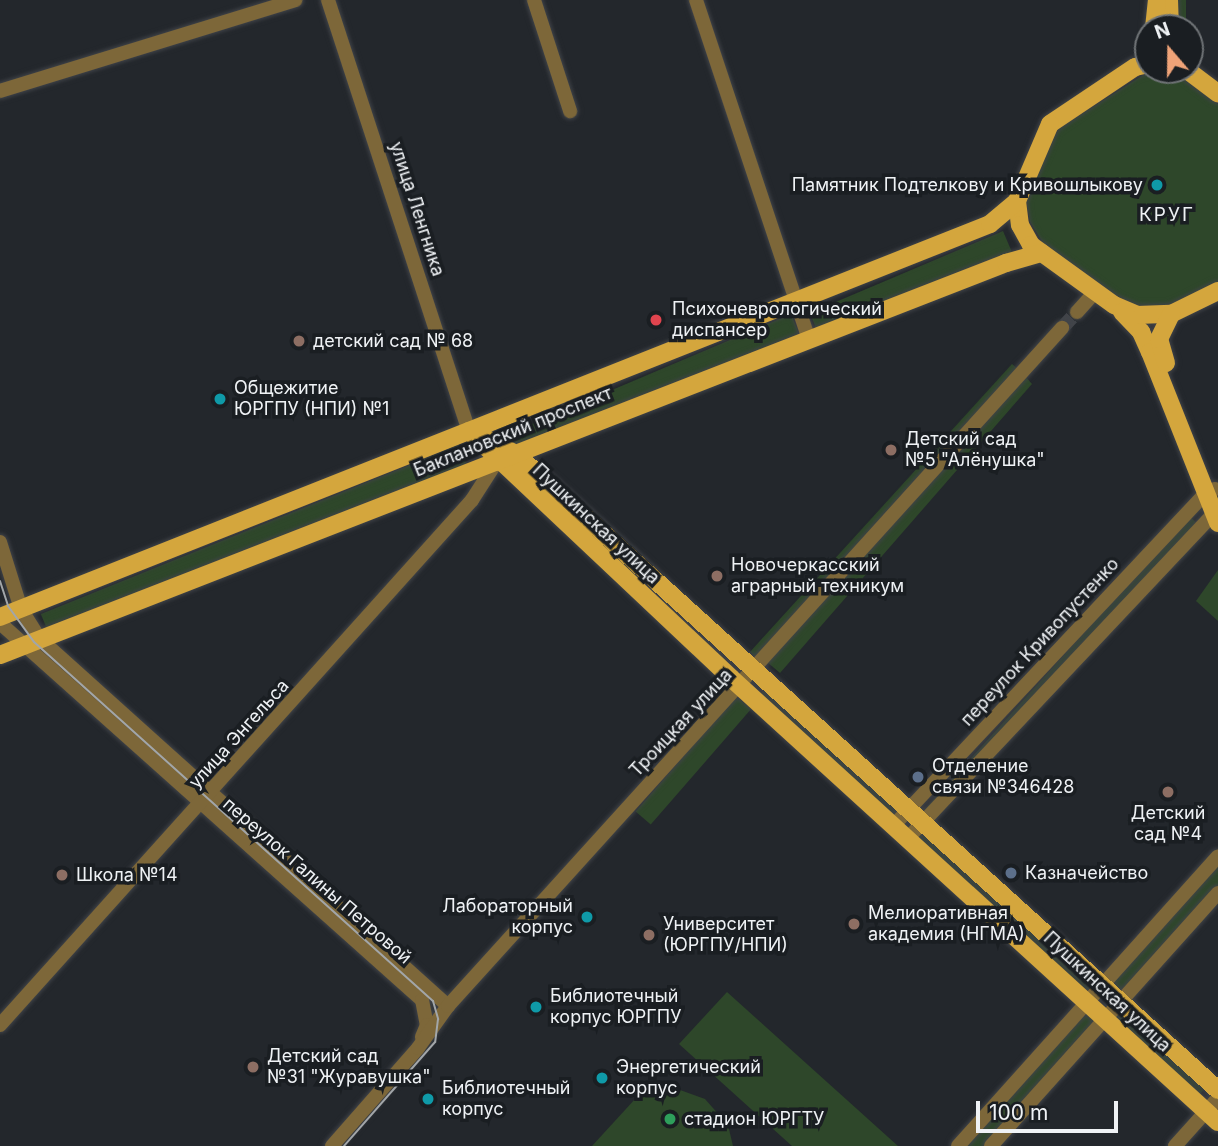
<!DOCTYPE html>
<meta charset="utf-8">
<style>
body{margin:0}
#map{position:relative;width:1218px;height:1146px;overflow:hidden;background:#23272c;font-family:Inter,sans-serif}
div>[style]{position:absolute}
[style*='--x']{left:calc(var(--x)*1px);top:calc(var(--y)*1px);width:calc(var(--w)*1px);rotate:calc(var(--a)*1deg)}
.green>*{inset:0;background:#2e472a;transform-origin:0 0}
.minor-tunnel>*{height:14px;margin-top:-7px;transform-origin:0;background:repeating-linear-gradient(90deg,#42454a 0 14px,transparent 0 21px)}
.roads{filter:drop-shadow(0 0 2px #404348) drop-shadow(0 0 2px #404348)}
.minor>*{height:14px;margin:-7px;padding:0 7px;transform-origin:7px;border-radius:7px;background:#7d6739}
.major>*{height:18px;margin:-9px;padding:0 9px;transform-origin:9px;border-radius:9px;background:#d4a63d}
.tram>*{height:2px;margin:-1px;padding:0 1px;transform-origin:1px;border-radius:1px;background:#a2a6a9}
.dots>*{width:19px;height:19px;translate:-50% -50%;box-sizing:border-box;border:4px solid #1a1e22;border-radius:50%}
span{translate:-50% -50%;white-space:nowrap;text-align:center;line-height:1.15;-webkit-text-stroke:7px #1a1e22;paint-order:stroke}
.poi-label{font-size:18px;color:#eff2f5}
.right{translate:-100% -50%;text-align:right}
.left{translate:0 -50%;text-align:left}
.street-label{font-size:18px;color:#eff2f5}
.neighbourhood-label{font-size:19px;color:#eff2f5;letter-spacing:2px}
.north{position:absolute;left:1134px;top:14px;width:70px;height:70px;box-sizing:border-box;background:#1a1e22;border:2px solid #6f7376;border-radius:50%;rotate:340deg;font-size:19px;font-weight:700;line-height:28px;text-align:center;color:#eff2f5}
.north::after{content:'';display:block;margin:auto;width:24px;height:32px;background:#efa378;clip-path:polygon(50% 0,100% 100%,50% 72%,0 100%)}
.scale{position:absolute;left:976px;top:1101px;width:142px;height:32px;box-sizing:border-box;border:4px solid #eff2f5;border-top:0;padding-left:9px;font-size:21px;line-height:24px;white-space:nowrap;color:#eff2f5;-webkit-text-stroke:5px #1a1e22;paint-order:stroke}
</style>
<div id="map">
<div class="green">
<i style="left:1173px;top:0;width:13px;height:28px"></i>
<i style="clip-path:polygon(1151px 70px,1177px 73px,1218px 104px,1218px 285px,1174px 308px,1147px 311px,1113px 297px,1045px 246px,1030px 222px,1026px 200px,1058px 129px)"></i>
<i style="left:1003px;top:231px;width:23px;height:210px;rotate:67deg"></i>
<i style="left:791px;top:314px;width:23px;height:306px;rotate:67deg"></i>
<i style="clip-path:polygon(1012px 364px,1019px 370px,759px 662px,750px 652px)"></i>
<i style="clip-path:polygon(1025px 376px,1032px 384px,780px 673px,767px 662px)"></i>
<i style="left:459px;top:445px;width:24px;height:451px;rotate:68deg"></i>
<i style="left:1189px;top:516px;width:12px;height:398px;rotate:42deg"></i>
<i style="clip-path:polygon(1218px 570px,1218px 621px,1196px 601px)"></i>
<i style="left:768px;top:686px;width:183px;height:14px;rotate:43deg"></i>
<i style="left:736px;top:696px;width:20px;height:153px;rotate:41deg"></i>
<i style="left:923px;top:825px;width:235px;height:16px;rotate:43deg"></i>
<i style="clip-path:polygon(1218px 859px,1218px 888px,1124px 997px,1108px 982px)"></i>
<i style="clip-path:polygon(727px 992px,898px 1146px,792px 1146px,679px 1044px)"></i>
<i style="clip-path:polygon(1085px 1008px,1099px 1022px,987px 1146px,959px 1146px)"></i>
<i style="left:1122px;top:1009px;width:115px;height:13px;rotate:43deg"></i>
<i style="clip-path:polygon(669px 1086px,705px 1099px,728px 1125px,733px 1146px,592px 1146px,636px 1098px)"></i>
</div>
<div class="minor-tunnel">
<i style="--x:1062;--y:328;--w:22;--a:-47"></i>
</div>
<div class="roads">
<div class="minor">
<i style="--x:328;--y:0;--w:453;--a:71.9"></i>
<i style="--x:534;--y:0;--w:117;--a:72"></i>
<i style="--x:696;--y:0;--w:358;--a:71.6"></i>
<i style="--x:0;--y:91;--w:309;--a:-17.1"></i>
<i style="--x:1077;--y:312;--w:28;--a:-48"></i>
<i style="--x:0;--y:542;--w:70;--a:72.6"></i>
<i style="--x:21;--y:609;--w:36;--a:58"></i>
<i style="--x:40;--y:639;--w:549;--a:41.97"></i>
<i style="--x:0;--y:623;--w:566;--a:41.78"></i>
<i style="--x:422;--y:1000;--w:25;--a:79"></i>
<i style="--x:427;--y:1025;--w:13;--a:113"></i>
<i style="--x:895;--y:824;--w:453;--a:-46.8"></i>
<i style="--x:1205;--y:494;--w:11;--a:-27"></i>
<i style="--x:909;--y:837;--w:451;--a:-46.7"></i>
<i style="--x:0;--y:1025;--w:706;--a:-48.04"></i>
<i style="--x:472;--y:500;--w:46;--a:-57.3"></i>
<i style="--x:332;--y:1146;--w:130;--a:-48.7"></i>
<i style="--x:418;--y:1048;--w:52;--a:-54.5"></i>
<i style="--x:448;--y:1006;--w:915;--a:-47.84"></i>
<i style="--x:958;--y:1146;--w:389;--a:-48.1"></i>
<i style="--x:991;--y:1146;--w:340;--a:-48.1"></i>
<i style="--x:1175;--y:1146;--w:64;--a:-48.1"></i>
</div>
<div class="major">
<i style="--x:1169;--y:0;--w:28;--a:88"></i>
<i style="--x:1154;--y:28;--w:28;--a:-84"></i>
<i style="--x:1148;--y:64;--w:13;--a:167"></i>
<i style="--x:1135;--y:67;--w:102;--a:146.2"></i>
<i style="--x:1050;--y:124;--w:84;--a:113.2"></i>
<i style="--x:1017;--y:201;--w:24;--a:83"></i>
<i style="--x:1020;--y:225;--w:23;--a:61"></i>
<i style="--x:1031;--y:245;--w:102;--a:35.9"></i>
<i style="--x:1114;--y:305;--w:25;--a:23"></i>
<i style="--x:1137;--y:315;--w:34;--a:-2"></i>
<i style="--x:1171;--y:314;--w:52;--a:-26.1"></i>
<i style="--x:1187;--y:70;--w:39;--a:37"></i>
<i style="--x:1122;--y:312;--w:28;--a:46"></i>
<i style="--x:1141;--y:332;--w:22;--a:66"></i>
<i style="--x:1150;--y:352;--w:184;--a:68.3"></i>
<i style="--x:1166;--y:363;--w:25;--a:-106"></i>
<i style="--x:1159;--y:339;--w:28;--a:-64"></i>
<i style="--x:469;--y:431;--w:360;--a:43.3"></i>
<i style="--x:731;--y:678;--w:659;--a:42.36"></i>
<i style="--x:479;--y:435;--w:42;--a:27.2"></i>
<i style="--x:516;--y:454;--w:947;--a:42.18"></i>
<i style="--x:0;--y:617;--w:1065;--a:-21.65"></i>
<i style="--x:990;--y:224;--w:35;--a:-40"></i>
<i style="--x:0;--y:655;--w:1080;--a:-21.29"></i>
<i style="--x:1006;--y:263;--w:37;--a:-16"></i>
</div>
</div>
<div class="tram">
<i style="--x:0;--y:581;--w:26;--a:72"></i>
<i style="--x:8;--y:606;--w:44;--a:54.2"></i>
<i style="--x:34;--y:642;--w:537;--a:41.98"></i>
<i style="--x:433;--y:1001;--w:19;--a:74"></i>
<i style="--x:438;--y:1019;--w:23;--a:97"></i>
<i style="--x:435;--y:1042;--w:138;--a:131.2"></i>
</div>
<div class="dots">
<i style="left:1157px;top:185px;background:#0f9aa8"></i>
<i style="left:656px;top:320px;background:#e0444e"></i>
<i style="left:299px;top:341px;background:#8d6e63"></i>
<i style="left:220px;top:399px;background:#0f9aa8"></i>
<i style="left:891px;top:450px;background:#8d6e63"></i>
<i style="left:717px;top:576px;background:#8d6e63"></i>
<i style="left:918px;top:777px;background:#5c6f8a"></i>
<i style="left:1168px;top:792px;background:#8d6e63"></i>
<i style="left:1011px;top:873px;background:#5c6f8a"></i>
<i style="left:62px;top:875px;background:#8d6e63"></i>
<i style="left:587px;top:917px;background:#0f9aa8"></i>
<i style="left:854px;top:924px;background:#8d6e63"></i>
<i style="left:649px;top:935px;background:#8d6e63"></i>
<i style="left:536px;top:1007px;background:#0f9aa8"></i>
<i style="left:253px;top:1067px;background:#8d6e63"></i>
<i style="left:602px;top:1078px;background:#0f9aa8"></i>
<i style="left:428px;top:1099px;background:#0f9aa8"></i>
<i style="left:670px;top:1119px;background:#2e9e5b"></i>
</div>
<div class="poi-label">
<span class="right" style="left:1143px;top:185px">Памятник Подтелкову и Кривошлыкову</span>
<span class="left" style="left:672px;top:320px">Психоневрологический<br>диспансер</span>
<span class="left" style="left:313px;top:341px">детский сад № 68</span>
<span class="left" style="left:234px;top:399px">Общежитие<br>ЮРГПУ (НПИ) №1</span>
<span class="left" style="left:905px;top:450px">Детский сад<br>№5 "Алёнушка"</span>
<span class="left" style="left:731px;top:576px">Новочеркасский<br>аграрный техникум</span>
<span class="left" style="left:932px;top:777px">Отделение<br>связи №346428</span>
<span style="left:1168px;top:824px">Детский<br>сад №4</span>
<span class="left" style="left:1025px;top:873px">Казначейство</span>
<span class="left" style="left:76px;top:875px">Школа №14</span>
<span class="right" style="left:573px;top:917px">Лабораторный<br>корпус</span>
<span class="left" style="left:868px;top:924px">Мелиоративная<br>академия (НГМА)</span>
<span class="left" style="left:663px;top:935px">Университет<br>(ЮРГПУ/НПИ)</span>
<span class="left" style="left:550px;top:1007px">Библиотечный<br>корпус ЮРГПУ</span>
<span class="left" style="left:267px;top:1067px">Детский сад<br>№31 "Журавушка"</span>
<span class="left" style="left:616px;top:1078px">Энергетический<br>корпус</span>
<span class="left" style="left:442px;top:1099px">Библиотечный<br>корпус</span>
<span class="left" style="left:684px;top:1119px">стадион ЮРГТУ</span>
</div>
<div class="street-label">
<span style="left:417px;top:209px;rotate:72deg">улица Ленгника</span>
<span style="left:513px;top:432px;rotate:-22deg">Баклановский проспект</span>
<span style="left:596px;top:524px;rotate:43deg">Пушкинская улица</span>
<span style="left:1040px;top:642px;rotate:-47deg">переулок Кривопустенко</span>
<span style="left:681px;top:723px;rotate:-47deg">Троицкая улица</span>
<span style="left:239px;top:734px;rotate:-48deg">улица Энгельса</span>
<span style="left:317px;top:881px;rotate:41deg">переулок Галины Петровой</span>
<span style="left:1107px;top:992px;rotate:43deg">Пушкинская улица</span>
</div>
<div class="neighbourhood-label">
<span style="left:1167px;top:215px">КРУГ</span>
</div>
<div class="north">N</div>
<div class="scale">100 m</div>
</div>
